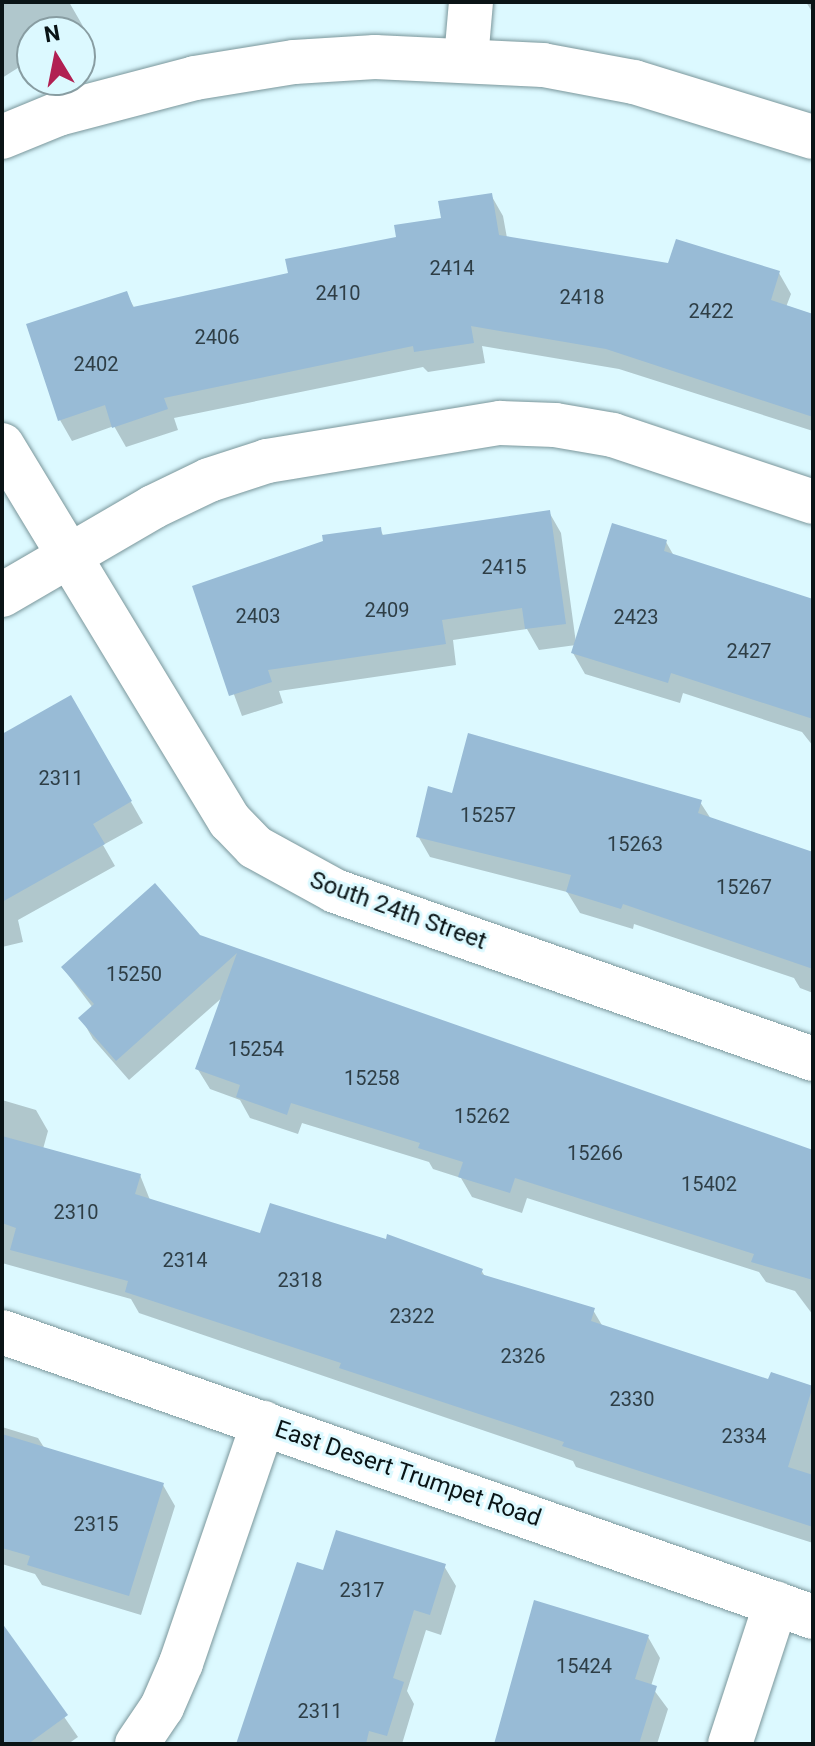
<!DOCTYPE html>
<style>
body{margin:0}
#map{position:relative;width:815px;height:1746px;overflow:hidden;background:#dcf9ff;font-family:Roboto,sans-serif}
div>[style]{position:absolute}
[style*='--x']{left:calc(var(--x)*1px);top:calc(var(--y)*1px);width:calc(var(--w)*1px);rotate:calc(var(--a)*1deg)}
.shadow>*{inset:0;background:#0003}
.building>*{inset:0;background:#98bbd6}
.roads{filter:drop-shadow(0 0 2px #7a969b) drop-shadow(0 0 2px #7a969b)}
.street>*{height:44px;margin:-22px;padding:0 22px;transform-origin:22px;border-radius:22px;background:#fff}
.secondary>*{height:44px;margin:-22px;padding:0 22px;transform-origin:22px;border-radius:22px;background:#fff}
span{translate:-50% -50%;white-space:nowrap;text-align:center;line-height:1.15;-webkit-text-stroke:6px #dcf9ff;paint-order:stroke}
.number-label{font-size:20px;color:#2e3e46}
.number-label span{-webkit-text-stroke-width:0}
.street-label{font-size:24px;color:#0a1416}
.frame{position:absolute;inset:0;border:4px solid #0a1416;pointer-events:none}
.north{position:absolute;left:16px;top:16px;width:80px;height:80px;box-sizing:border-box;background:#dcf9ff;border:2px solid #889da2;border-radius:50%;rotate:350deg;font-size:22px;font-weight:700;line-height:32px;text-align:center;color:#0a1416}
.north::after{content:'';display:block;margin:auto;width:28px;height:36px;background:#b12052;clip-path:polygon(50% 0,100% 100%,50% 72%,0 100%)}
</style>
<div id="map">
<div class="shadow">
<i style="clip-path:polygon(2px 2px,69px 2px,84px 28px,32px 32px,32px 59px,2px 78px)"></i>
<i style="clip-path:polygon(806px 2px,813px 2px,813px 11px,811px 10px)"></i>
<i style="clip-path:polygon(491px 195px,503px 216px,507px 238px,670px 266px,779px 273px,791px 294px,786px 307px,813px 316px,813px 431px,619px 369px,482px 346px,485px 363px,428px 372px,423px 367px,174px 418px,178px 430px,126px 447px,114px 426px,72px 441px,60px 420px,126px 293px,135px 309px,290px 275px,399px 239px)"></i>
<i style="clip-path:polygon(549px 512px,561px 533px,576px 643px,666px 542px,674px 556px,813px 600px,813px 746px,802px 732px,683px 693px,680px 703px,585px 674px,573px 653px,576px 645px,539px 650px,527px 629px,453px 640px,456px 665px,279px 691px,283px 703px,242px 716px,194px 587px,380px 529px,384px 537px)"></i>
<i style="clip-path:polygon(71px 697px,143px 823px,103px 845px,115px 866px,18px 920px,23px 942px,2px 947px,2px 769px)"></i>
<i style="clip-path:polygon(454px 795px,700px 802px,711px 819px,813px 854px,813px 993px,800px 988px,794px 978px,634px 924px,633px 929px,580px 913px,567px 892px,430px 857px,418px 836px)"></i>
<i style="clip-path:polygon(199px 937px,813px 1152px,813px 1315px,795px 1291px,766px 1282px,759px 1272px,527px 1198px,522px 1213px,472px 1197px,461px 1178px,433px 1169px,429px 1162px,302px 1123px,298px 1134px,250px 1118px,240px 1100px,210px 1089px,197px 1068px,224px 996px,129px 1080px,93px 1039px,81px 1018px,93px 1008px,63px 968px)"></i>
<i style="clip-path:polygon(2px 1100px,36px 1110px,48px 1131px,43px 1149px,140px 1175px,150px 1200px,262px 1235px,481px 1270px,486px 1278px,593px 1310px,603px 1327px,769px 1382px,772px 1374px,813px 1388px,813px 1543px,576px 1467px,573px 1461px,139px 1313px,131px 1299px,2px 1263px)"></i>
<i style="clip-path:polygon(2px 1427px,38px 1438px,45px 1449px,163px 1485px,175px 1506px,141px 1615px,42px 1585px,35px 1574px,2px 1564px)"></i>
<i style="clip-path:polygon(444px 1566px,456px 1586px,441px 1635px,426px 1630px,407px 1691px,414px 1704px,402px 1744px,240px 1744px,325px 1572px)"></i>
<i style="clip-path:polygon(9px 1637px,78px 1737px,68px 1744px,2px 1744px,2px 1642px)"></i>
<i style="clip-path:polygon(648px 1637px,660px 1658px,651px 1686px,668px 1709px,657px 1744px,496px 1744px)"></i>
</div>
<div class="building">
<i style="clip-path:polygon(492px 193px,499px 235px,668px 263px,676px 239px,780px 271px,771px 300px,813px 314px,813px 417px,606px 349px,471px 326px,474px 343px,414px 352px,413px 346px,164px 398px,168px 409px,112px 428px,105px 405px,58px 421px,26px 324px,127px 291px,133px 307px,288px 273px,285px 259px,396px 237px,394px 225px,441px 218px,438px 201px)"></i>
<i style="clip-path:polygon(550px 510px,566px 624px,525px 629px,522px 608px,442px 620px,446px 644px,268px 670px,272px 682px,229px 696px,192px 586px,323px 541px,322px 535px,381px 527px,382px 535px)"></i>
<i style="clip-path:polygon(612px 523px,667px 540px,664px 551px,813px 599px,813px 719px,671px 673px,668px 683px,571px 653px)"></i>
<i style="clip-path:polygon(71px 695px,132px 801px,93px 824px,105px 844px,2px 902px,2px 734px)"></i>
<i style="clip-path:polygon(468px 733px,702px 800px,698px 813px,813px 852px,813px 969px,623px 904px,621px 909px,566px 892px,571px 875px,416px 837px,428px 786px,452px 793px)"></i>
<i style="clip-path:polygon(155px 883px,200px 935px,813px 1150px,813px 1280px,751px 1262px,754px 1254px,515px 1178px,510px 1193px,458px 1177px,463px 1162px,418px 1148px,420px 1143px,291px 1103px,287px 1115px,236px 1097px,240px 1085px,195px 1069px,237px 953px,116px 1061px,78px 1018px,94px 1004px,61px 967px)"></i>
<i style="clip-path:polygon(2px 1136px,141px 1174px,135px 1194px,260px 1233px,270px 1203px,386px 1239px,387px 1234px,483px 1269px,481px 1274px,595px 1308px,591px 1321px,768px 1379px,771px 1372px,813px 1386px,788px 1467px,813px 1475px,813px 1527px,562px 1446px,564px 1442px,339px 1368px,341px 1363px,125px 1292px,128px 1281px,10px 1250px,16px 1228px,2px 1223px)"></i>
<i style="clip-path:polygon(2px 1434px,164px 1483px,129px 1596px,27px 1565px,30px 1556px,2px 1548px)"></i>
<i style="clip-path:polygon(336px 1530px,446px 1564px,430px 1615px,414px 1610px,393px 1678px,404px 1682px,387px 1736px,369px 1731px,366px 1744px,236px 1744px,297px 1562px,323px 1570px)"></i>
<i style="clip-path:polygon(534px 1600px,649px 1635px,635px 1679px,657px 1686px,639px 1744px,494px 1744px)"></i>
<i style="clip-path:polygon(2px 1623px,68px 1715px,28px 1744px,2px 1744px)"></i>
</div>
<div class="roads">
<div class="street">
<i style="--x:466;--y:59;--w:57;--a:-85"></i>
<i style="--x:2;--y:445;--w:440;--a:58.8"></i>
<i style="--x:230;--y:821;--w:36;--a:46"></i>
<i style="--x:255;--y:847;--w:91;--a:28.8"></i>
<i style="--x:335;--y:891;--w:507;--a:19.36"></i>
<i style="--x:2;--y:595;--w:175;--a:-30.2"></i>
<i style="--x:153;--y:507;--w:62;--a:-25.7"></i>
<i style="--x:209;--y:480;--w:61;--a:-18.1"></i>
<i style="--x:267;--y:461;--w:236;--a:-9.3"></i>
<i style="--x:500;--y:423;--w:55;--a:2.1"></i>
<i style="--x:555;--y:425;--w:59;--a:9.8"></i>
<i style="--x:613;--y:435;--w:211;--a:18.5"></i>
<i style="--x:2;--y:1332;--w:860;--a:19.36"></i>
<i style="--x:137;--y:1744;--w:45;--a:-56"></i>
<i style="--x:162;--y:1707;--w:48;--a:-66.6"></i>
<i style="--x:181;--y:1663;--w:254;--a:-71.1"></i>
<i style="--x:730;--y:1744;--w:148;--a:-71.9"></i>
</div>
<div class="secondary">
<i style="--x:2;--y:137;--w:61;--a:-22.3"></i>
<i style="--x:58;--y:114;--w:142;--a:-14.7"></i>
<i style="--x:195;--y:78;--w:100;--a:-9.2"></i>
<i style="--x:294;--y:62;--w:81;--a:-3.5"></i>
<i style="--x:375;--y:57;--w:168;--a:2.7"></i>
<i style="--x:543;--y:65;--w:93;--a:10.6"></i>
<i style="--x:634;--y:82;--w:187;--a:17.1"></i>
</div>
</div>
<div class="number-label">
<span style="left:452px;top:268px">2414</span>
<span style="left:338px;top:293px">2410</span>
<span style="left:582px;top:297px">2418</span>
<span style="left:711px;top:311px">2422</span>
<span style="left:217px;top:337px">2406</span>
<span style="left:96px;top:364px">2402</span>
<span style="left:504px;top:567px">2415</span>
<span style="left:387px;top:610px">2409</span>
<span style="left:258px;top:616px">2403</span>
<span style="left:636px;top:617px">2423</span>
<span style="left:749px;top:651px">2427</span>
<span style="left:61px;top:778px">2311</span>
<span style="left:488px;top:815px">15257</span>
<span style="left:635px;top:844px">15263</span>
<span style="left:744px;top:887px">15267</span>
<span style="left:134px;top:974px">15250</span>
<span style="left:256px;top:1049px">15254</span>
<span style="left:372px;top:1078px">15258</span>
<span style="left:482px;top:1116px">15262</span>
<span style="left:595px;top:1153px">15266</span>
<span style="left:709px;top:1184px">15402</span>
<span style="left:76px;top:1212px">2310</span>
<span style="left:185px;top:1260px">2314</span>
<span style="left:300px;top:1280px">2318</span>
<span style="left:412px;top:1316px">2322</span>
<span style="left:523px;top:1356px">2326</span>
<span style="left:632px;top:1399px">2330</span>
<span style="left:744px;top:1436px">2334</span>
<span style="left:96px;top:1524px">2315</span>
<span style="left:362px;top:1590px">2317</span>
<span style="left:584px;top:1666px">15424</span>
<span style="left:320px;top:1711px">2311</span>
</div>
<div class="street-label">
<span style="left:398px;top:911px;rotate:20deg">South 24th Street</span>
<span style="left:408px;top:1474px;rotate:19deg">East Desert Trumpet Road</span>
</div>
<div class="frame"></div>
<div class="north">N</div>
</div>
